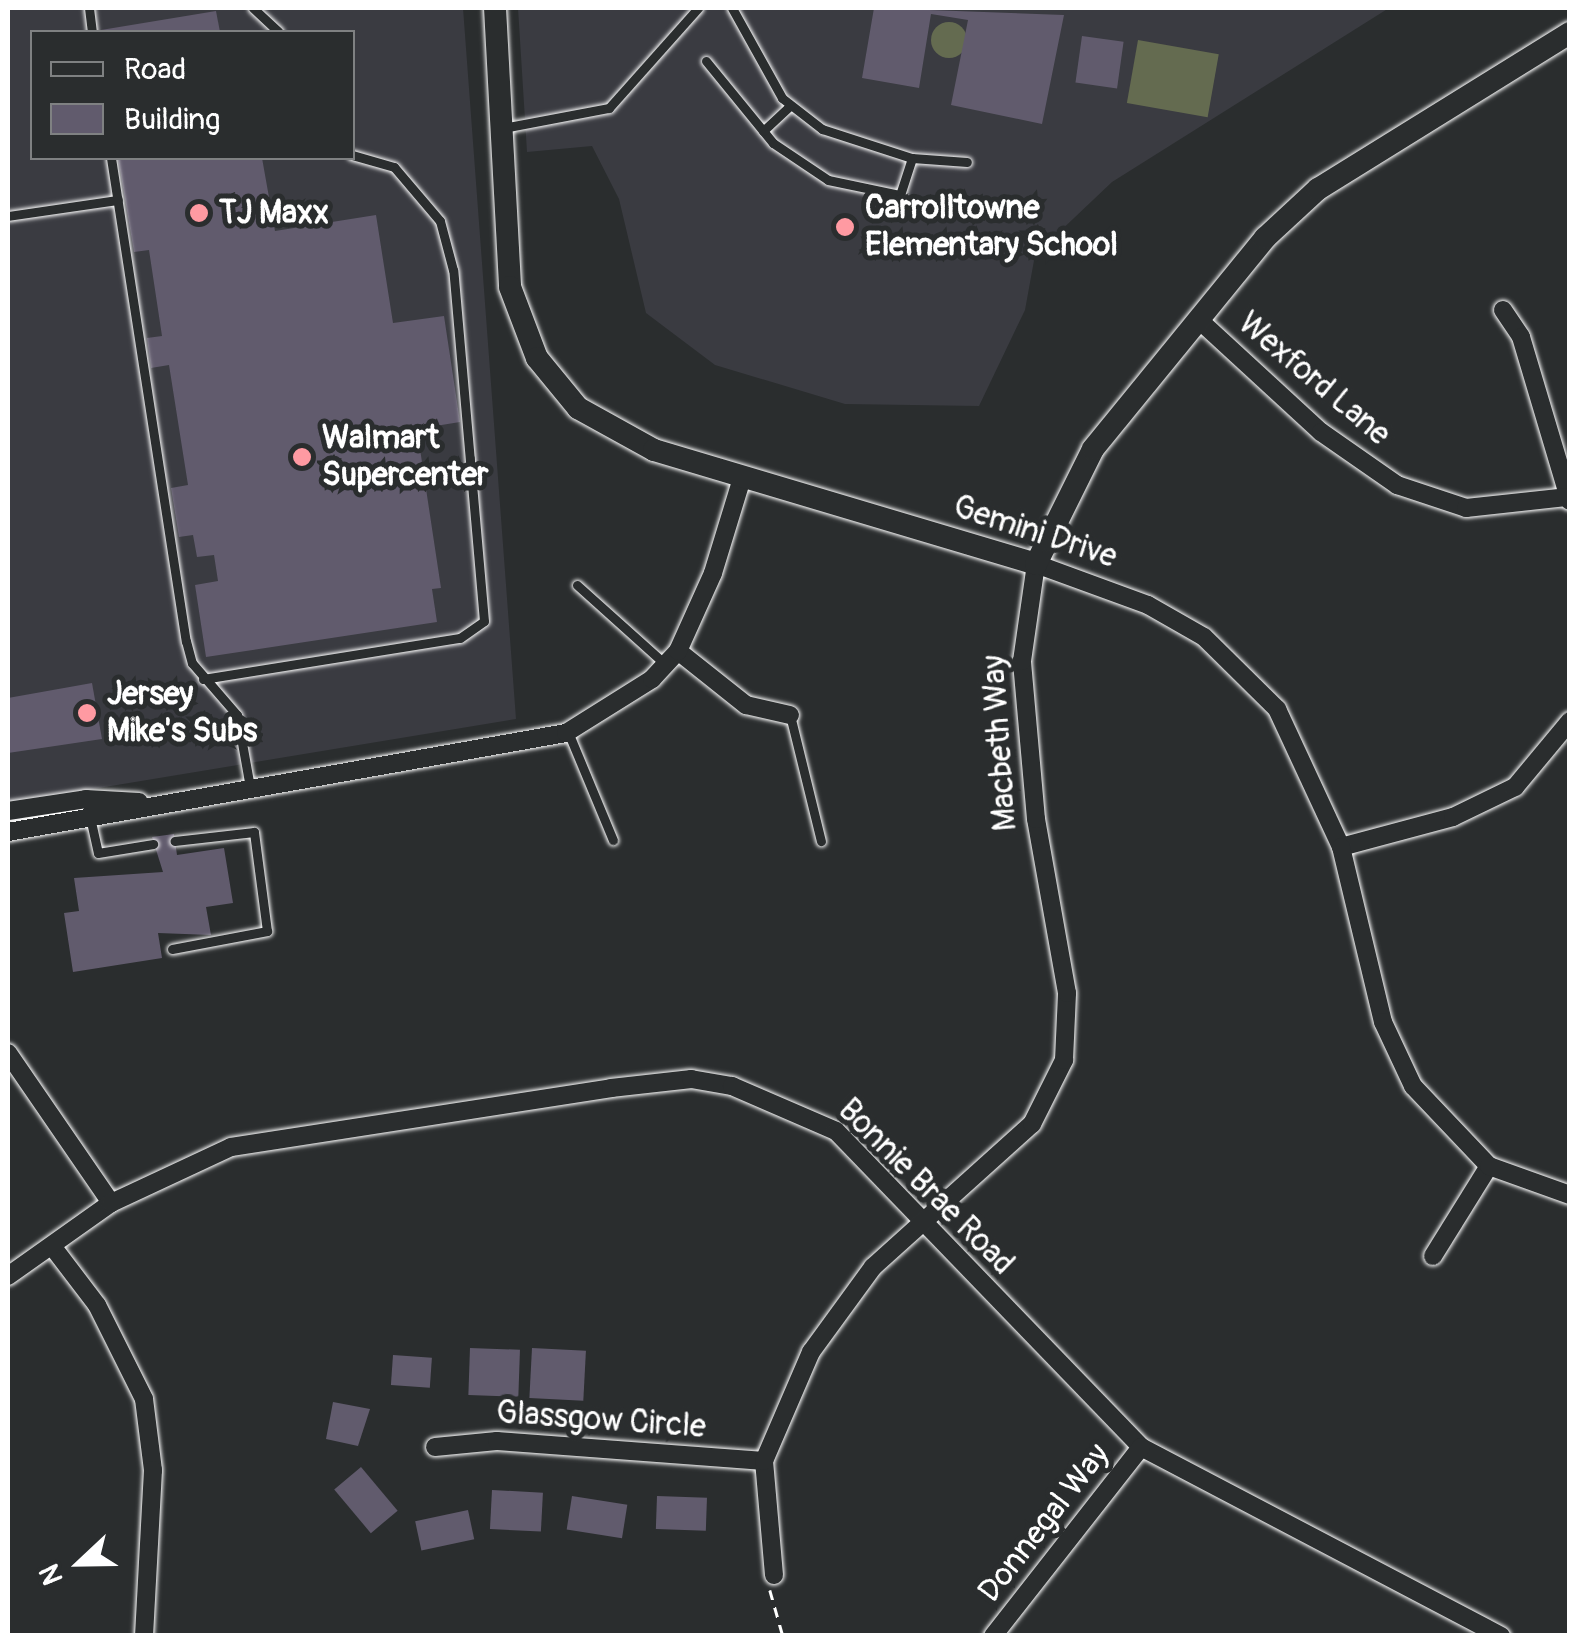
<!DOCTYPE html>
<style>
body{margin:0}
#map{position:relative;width:1577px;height:1643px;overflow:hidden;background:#2a2d2e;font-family:Pangolin,sans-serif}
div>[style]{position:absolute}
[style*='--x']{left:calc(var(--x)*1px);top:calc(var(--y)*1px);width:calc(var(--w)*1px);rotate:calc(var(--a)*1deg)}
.built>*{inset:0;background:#3a3b41}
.green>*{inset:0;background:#646b50;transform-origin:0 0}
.round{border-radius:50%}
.building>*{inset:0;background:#615b6d;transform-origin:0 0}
.path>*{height:2.5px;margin-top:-1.25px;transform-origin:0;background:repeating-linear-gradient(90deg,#fff 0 10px,transparent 0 18px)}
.roads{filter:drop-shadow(0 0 2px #fff) drop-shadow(0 0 2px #fff)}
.service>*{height:9px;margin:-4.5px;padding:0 4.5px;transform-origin:4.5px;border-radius:4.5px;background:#2a2d2e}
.minor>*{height:18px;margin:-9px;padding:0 9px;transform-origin:9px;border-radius:9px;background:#2a2d2e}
.tertiary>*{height:22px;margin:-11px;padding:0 11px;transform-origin:11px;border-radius:11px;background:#2a2d2e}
.dots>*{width:28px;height:28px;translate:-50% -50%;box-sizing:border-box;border:5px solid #2a2d2e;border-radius:50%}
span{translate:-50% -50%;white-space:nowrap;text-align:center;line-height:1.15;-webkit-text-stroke:10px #2a2d2e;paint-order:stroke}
.poi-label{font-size:32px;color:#fff;font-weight:700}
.left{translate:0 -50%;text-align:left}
.street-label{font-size:32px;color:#fff}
.frame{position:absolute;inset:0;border:10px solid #fff;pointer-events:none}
.legend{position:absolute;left:30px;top:30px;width:325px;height:130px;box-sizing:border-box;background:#2a2d2e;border:2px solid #7f8182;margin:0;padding:12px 18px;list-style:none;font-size:30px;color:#fff}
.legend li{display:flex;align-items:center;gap:20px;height:50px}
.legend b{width:50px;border:2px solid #7f8182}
.north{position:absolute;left:30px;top:1513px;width:100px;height:100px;-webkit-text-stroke:8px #2a2d2e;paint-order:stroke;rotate:248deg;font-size:28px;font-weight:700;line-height:40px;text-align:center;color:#fff}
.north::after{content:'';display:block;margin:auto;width:35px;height:45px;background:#fff;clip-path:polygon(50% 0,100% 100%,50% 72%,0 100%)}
</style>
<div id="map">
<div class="built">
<i style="clip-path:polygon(evenodd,8px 8px,463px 8px,516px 719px,8px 803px,8px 8px,32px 32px,352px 32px,352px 158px,32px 158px,32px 32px)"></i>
<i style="clip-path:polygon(518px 8px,1389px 8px,1112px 182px,1035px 255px,1025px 310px,979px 406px,845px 404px,715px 365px,646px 313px,619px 199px,592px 146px,527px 152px)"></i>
</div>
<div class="green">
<i class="round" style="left:931px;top:22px;width:36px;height:36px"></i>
<i style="left:1138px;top:40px;width:82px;height:64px;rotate:10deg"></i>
</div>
<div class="building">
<i style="clip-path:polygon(874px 8px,1064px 15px,1042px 124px,951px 105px,968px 20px,931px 14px,919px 88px,862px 78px)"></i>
<i style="clip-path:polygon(216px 11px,220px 32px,101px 32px,101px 30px)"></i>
<i style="left:1082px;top:36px;width:42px;height:47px;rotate:8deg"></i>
<i style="clip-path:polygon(118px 158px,262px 158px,275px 231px,376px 215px,393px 323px,444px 316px,460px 422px,417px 429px,441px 588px,432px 589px,437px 622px,206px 657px,195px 585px,218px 581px,214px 555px,197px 557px,193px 535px,179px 537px,171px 488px,188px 485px,169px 365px,151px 368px,147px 338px,162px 336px,149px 250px,134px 252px)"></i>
<i style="clip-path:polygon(92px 683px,102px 739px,8px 753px,8px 698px)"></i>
<i style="clip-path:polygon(174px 834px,177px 855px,224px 848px,233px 903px,206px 907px,211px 935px,158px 933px,162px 958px,73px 972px,64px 913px,79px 911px,74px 878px,163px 872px,152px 837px)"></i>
<i style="left:470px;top:1348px;width:50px;height:47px;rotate:2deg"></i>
<i style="left:532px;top:1348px;width:54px;height:50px;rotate:3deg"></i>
<i style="left:393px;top:1355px;width:39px;height:30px;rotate:4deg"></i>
<i style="clip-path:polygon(333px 1402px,370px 1409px,358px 1446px,326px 1439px)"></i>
<i style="left:361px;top:1467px;width:57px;height:35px;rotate:50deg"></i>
<i style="left:492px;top:1490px;width:51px;height:39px;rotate:3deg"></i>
<i style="left:572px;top:1496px;width:56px;height:34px;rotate:9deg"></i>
<i style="left:657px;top:1496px;width:50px;height:33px;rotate:2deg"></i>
<i style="left:468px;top:1510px;width:30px;height:54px;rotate:78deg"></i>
</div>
<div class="path">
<i style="--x:770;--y:1590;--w:48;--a:74.2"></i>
</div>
<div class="roads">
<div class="service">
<i style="--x:89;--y:8;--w:24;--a:83"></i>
<i style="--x:253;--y:8;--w:35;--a:43"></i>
<i style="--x:732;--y:8;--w:103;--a:60.9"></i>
<i style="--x:782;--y:98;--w:51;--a:37.8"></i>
<i style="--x:822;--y:129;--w:95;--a:17.9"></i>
<i style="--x:912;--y:158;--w:55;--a:4.2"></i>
<i style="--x:706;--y:61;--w:106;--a:50.7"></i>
<i style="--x:773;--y:143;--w:66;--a:33.9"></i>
<i style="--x:828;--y:180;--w:74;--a:11.8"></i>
<i style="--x:900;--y:195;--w:39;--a:-72"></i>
<i style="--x:503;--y:128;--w:108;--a:-10.7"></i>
<i style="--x:609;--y:108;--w:134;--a:-48.3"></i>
<i style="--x:763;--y:131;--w:37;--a:-43"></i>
<i style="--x:111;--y:158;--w:489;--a:81.2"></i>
<i style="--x:186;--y:641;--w:23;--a:75"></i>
<i style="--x:192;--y:663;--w:69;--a:49.1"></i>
<i style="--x:237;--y:715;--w:73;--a:79.8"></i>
<i style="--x:8;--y:216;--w:111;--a:-8.3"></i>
<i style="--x:577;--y:585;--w:118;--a:41.9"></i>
<i style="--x:203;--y:679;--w:260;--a:-9.1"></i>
<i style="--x:460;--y:638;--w:29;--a:-35"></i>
<i style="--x:484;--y:621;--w:352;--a:-95"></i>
<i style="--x:453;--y:270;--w:51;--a:-104.9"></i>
<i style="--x:440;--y:221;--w:71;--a:-130.4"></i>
<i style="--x:394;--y:167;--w:44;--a:-164.1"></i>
<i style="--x:790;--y:715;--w:130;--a:76.2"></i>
<i style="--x:568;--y:732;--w:117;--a:67.4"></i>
<i style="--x:86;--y:799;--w:55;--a:77.5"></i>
<i style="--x:98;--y:853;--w:56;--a:-9.3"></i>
<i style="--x:172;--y:949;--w:97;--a:-10.7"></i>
<i style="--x:267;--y:931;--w:100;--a:-97.5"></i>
<i style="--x:254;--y:832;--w:80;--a:173.5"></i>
</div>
<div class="minor">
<i style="--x:1503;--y:310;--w:32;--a:56"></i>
<i style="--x:1521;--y:337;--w:171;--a:73.4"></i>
<i style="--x:1198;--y:319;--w:167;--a:42.6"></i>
<i style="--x:1321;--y:432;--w:93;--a:34.9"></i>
<i style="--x:1397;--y:485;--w:73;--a:18.4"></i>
<i style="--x:1466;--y:508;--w:103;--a:-6.2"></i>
<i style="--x:678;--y:651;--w:87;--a:38.5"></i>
<i style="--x:746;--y:705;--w:45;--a:12.8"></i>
<i style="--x:8;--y:811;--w:79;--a:-8.7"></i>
<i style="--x:86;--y:799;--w:53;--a:3.2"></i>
<i style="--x:8;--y:832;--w:567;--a:-10.06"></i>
<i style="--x:566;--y:733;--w:102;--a:-32.1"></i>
<i style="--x:652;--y:679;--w:38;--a:-47"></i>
<i style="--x:678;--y:651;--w:85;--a:-65.8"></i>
<i style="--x:713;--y:573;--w:102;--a:-73"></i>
<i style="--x:1341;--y:847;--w:116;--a:-15"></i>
<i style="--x:1453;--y:817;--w:69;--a:-25.8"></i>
<i style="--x:1515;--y:787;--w:86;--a:-50.2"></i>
<i style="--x:8;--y:1053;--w:182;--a:55.5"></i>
<i style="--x:52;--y:1246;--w:74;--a:52.7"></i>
<i style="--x:97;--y:1305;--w:105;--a:63.4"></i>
<i style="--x:144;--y:1399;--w:72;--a:82.8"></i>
<i style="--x:153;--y:1470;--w:166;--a:93.1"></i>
<i style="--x:1433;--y:1256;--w:106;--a:-58.1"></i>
<i style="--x:8;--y:1276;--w:126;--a:-35.3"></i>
<i style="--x:111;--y:1203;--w:132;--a:-25"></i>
<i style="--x:231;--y:1147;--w:385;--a:-8.8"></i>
<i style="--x:611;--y:1088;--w:81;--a:-6.4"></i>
<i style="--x:691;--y:1079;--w:42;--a:9.7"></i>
<i style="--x:732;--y:1086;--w:113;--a:23.4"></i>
<i style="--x:836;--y:1131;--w:439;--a:46"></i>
<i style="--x:1141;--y:1447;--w:407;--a:27.7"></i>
<i style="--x:435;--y:1447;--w:62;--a:-5.5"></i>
<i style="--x:497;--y:1441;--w:268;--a:4.3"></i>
<i style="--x:774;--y:1575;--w:114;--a:-95"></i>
<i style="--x:764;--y:1461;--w:119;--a:-66.7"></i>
<i style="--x:811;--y:1352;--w:105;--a:-53.9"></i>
<i style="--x:873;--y:1267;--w:214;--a:-42"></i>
<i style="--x:1032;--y:1124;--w:72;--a:-63.4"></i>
<i style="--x:1064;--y:1060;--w:67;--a:-87.4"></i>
<i style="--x:1067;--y:993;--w:177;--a:-100.1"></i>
<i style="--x:1036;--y:819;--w:159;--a:-95.1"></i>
<i style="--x:1022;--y:661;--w:98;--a:-81.8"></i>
<i style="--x:1036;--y:564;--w:119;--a:20.1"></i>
<i style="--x:1148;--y:605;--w:64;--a:29.7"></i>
<i style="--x:1204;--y:637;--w:103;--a:44.6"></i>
<i style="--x:1277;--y:709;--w:152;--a:65.1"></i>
<i style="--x:1341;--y:847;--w:180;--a:76.5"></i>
<i style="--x:1383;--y:1022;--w:71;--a:64.9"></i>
<i style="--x:1413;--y:1086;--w:110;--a:46.5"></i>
<i style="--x:1489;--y:1166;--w:86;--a:19.7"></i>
<i style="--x:993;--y:1636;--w:240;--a:-51.9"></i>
</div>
<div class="tertiary">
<i style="--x:495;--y:8;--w:279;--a:86.9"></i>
<i style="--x:510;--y:287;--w:76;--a:69.2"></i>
<i style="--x:537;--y:358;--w:65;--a:50.6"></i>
<i style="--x:578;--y:408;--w:87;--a:28.9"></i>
<i style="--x:654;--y:450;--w:399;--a:16.6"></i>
<i style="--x:1036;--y:564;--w:128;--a:-63.6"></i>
<i style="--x:1093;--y:449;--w:272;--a:-50.8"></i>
<i style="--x:1265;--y:238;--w:72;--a:-42.8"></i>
<i style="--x:1318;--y:189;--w:296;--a:-31.8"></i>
</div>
</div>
<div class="dots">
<i style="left:199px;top:213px;background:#ff9aa2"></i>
<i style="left:845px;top:227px;background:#ff9aa2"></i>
<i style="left:302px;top:457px;background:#ff9aa2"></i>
<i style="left:87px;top:713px;background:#ff9aa2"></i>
</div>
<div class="poi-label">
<span class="left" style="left:865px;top:227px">Carrolltowne<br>Elementary School</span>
<span class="left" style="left:219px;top:213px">TJ Maxx</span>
<span class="left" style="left:322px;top:457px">Walmart<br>Supercenter</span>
<span class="left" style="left:107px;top:713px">Jersey<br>Mike's Subs</span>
</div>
<div class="street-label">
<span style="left:1314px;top:379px;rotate:40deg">Wexford Lane</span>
<span style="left:1035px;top:532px;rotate:18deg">Gemini Drive</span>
<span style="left:1000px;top:743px;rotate:-94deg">Macbeth Way</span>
<span style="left:926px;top:1187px;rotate:45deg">Bonnie Brae Road</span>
<span style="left:601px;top:1420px;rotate:4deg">Glassgow Circle</span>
<span style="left:1044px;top:1523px;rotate:-52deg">Donnegal Way</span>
</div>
<div class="frame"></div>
<ul class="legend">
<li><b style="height:12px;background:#2a2d2e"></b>Road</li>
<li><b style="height:28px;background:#615b6d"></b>Building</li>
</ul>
<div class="north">N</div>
</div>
